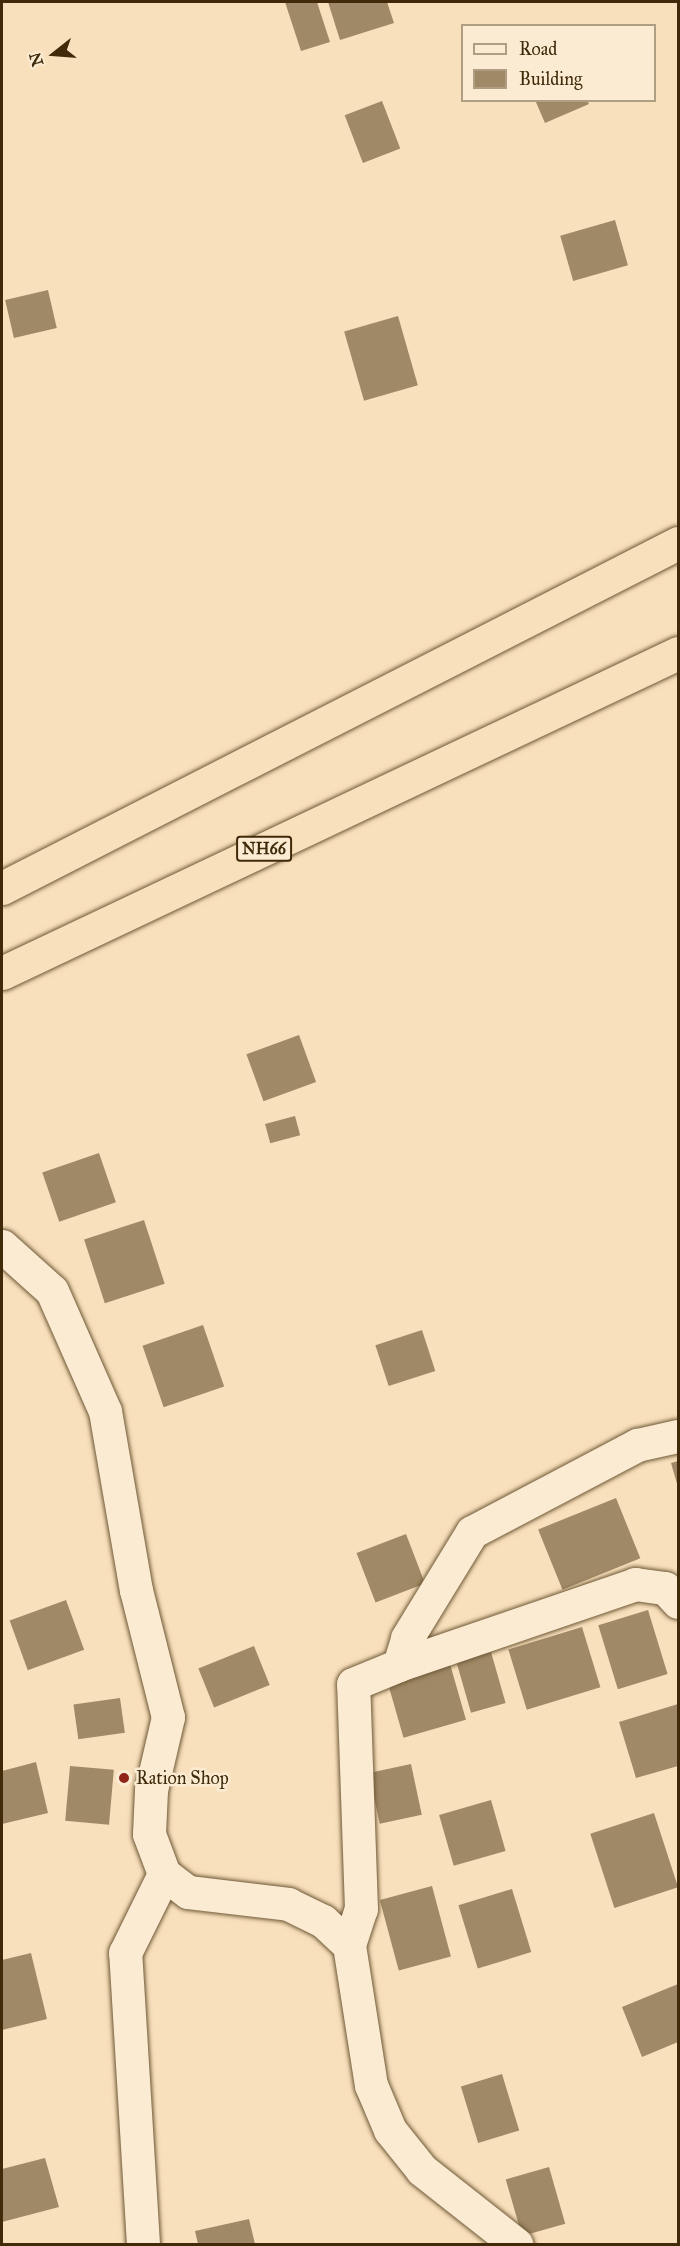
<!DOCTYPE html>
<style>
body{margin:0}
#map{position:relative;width:680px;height:2246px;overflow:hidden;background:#f9e0bc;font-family:"IM FELL Great Primer",serif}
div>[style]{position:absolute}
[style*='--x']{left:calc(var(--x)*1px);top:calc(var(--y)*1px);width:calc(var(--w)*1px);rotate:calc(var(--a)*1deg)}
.building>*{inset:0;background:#a08966;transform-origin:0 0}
.roads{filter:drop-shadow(0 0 2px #6e5836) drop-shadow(0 0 2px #6e5836)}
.street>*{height:33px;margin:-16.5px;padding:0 16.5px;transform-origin:16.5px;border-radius:16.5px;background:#fbebd3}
.secondary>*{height:33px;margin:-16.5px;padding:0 16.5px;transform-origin:16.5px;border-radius:16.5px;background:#fbebd3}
.highway>*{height:33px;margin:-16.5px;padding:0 16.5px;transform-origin:16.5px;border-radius:16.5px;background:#f9e0bc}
.dots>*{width:16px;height:16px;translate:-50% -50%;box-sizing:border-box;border:3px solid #fbebd3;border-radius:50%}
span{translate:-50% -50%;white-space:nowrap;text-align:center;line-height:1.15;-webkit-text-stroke:5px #fbebd3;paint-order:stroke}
.shield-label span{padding:2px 4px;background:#fbebd3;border:2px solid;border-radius:4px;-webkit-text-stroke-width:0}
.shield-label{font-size:16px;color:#402a09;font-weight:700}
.poi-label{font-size:18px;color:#402a09}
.left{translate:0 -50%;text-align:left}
.frame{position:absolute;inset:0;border:3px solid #402a09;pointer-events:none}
.legend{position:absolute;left:461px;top:24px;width:195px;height:78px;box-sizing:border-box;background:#fbebd3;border:2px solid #b09e82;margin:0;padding:8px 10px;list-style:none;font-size:18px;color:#402a09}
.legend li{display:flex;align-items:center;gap:12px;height:30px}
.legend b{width:30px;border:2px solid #b09e82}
.north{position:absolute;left:24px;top:24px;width:60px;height:60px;-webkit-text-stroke:4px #fbebd3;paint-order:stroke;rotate:253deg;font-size:16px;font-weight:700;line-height:24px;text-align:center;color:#402a09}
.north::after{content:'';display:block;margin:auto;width:21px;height:27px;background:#402a09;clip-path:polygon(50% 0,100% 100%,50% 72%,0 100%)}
</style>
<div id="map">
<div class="building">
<i style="clip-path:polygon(285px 2px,317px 2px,330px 42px,301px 51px)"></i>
<i style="clip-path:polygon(328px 2px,387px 2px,394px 23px,340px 40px)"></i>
<i style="clip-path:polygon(535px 100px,587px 100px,589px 104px,545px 123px)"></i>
<i style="left:382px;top:101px;width:51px;height:40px;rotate:69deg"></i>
<i style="left:615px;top:220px;width:47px;height:57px;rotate:74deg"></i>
<i style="left:48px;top:290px;width:39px;height:44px;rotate:77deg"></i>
<i style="left:398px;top:316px;width:72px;height:56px;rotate:74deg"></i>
<i style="left:299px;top:1035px;width:50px;height:56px;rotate:70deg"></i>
<i style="left:295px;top:1116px;width:20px;height:31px;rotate:75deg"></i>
<i style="left:99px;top:1153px;width:52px;height:60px;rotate:71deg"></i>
<i style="left:144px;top:1220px;width:67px;height:63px;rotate:72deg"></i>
<i style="left:203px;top:1325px;width:65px;height:64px;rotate:71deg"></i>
<i style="left:422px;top:1330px;width:43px;height:49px;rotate:72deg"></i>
<i style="clip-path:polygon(678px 1461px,678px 1487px,671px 1463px)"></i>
<i style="left:616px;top:1498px;width:65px;height:84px;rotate:68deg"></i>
<i style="left:406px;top:1534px;width:53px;height:53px;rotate:69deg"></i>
<i style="left:66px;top:1600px;width:53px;height:60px;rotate:70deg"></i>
<i style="left:648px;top:1610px;width:67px;height:52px;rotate:73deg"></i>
<i style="left:582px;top:1627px;width:63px;height:77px;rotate:73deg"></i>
<i style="left:254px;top:1646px;width:42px;height:60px;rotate:68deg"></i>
<i style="left:491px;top:1652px;width:53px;height:36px;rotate:74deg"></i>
<i style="left:450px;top:1664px;width:58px;height:65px;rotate:74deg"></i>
<i style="left:120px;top:1698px;width:35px;height:47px;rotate:82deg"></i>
<i style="clip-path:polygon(678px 1704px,678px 1766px,636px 1778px,619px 1722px)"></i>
<i style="clip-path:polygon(36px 1762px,48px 1813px,2px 1824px,2px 1771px)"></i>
<i style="left:411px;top:1764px;width:52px;height:43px;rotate:78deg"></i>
<i style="left:70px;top:1766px;width:44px;height:55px;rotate:5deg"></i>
<i style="left:491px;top:1800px;width:53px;height:54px;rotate:74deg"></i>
<i style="left:654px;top:1813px;width:78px;height:67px;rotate:72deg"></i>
<i style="left:432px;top:1886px;width:73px;height:54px;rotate:75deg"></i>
<i style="left:512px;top:1889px;width:66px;height:56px;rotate:73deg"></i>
<i style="clip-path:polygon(31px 1953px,47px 2019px,2px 2030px,2px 1960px)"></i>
<i style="clip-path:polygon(678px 1984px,678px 2042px,642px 2057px,622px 2007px)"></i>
<i style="left:502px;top:2074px;width:59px;height:43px;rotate:73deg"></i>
<i style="clip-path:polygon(45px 2158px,59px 2207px,2px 2222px,2px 2169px)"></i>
<i style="left:549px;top:2167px;width:59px;height:45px;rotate:74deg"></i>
<i style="clip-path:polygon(249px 2219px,255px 2244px,198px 2244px,195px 2231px)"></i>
</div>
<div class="roads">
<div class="street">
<i style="--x:399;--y:1665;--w:250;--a:-18.9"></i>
<i style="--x:635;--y:1584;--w:30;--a:8"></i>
<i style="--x:665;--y:1588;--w:19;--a:47"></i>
<i style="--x:349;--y:1945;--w:38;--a:-72"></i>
<i style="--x:361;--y:1909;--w:225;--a:-92"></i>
<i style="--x:353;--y:1684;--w:50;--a:-22.4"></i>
<i style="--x:399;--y:1665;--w:28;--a:-73"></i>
<i style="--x:407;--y:1638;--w:124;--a:-58.5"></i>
<i style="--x:472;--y:1532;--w:187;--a:-27.8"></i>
<i style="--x:637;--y:1445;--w:42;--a:-12.4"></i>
<i style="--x:143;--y:2244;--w:292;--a:-93.5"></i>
<i style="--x:125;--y:1953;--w:88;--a:-63.7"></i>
</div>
<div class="secondary">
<i style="--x:2;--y:1246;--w:67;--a:42"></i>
<i style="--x:52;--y:1291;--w:131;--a:66.2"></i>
<i style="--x:105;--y:1411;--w:182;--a:80.2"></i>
<i style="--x:136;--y:1590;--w:131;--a:75.9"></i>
<i style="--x:168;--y:1717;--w:75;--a:103.1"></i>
<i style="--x:151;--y:1790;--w:44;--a:92.6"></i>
<i style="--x:149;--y:1834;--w:43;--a:69.4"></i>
<i style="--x:164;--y:1874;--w:30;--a:37"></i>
<i style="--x:188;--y:1892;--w:101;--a:6.8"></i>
<i style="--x:288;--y:1904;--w:39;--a:26"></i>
<i style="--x:323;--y:1921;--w:35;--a:43"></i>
<i style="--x:349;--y:1945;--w:142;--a:81.1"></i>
<i style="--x:371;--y:2085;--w:49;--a:67.1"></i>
<i style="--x:390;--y:2130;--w:51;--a:51.3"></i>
<i style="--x:422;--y:2170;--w:120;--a:38.2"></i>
</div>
<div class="highway">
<i style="--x:2;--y:888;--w:759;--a:-27.04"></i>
<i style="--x:2;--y:973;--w:748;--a:-25.33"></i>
</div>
</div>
<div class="dots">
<i style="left:124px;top:1778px;background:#8f2418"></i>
</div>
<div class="shield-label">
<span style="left:264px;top:849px">NH66</span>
</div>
<div class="poi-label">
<span class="left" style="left:136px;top:1778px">Ration Shop</span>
</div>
<div class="frame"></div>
<ul class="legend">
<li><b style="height:8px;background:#fbebd3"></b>Road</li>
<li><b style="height:16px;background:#a08966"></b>Building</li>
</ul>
<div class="north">N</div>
</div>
